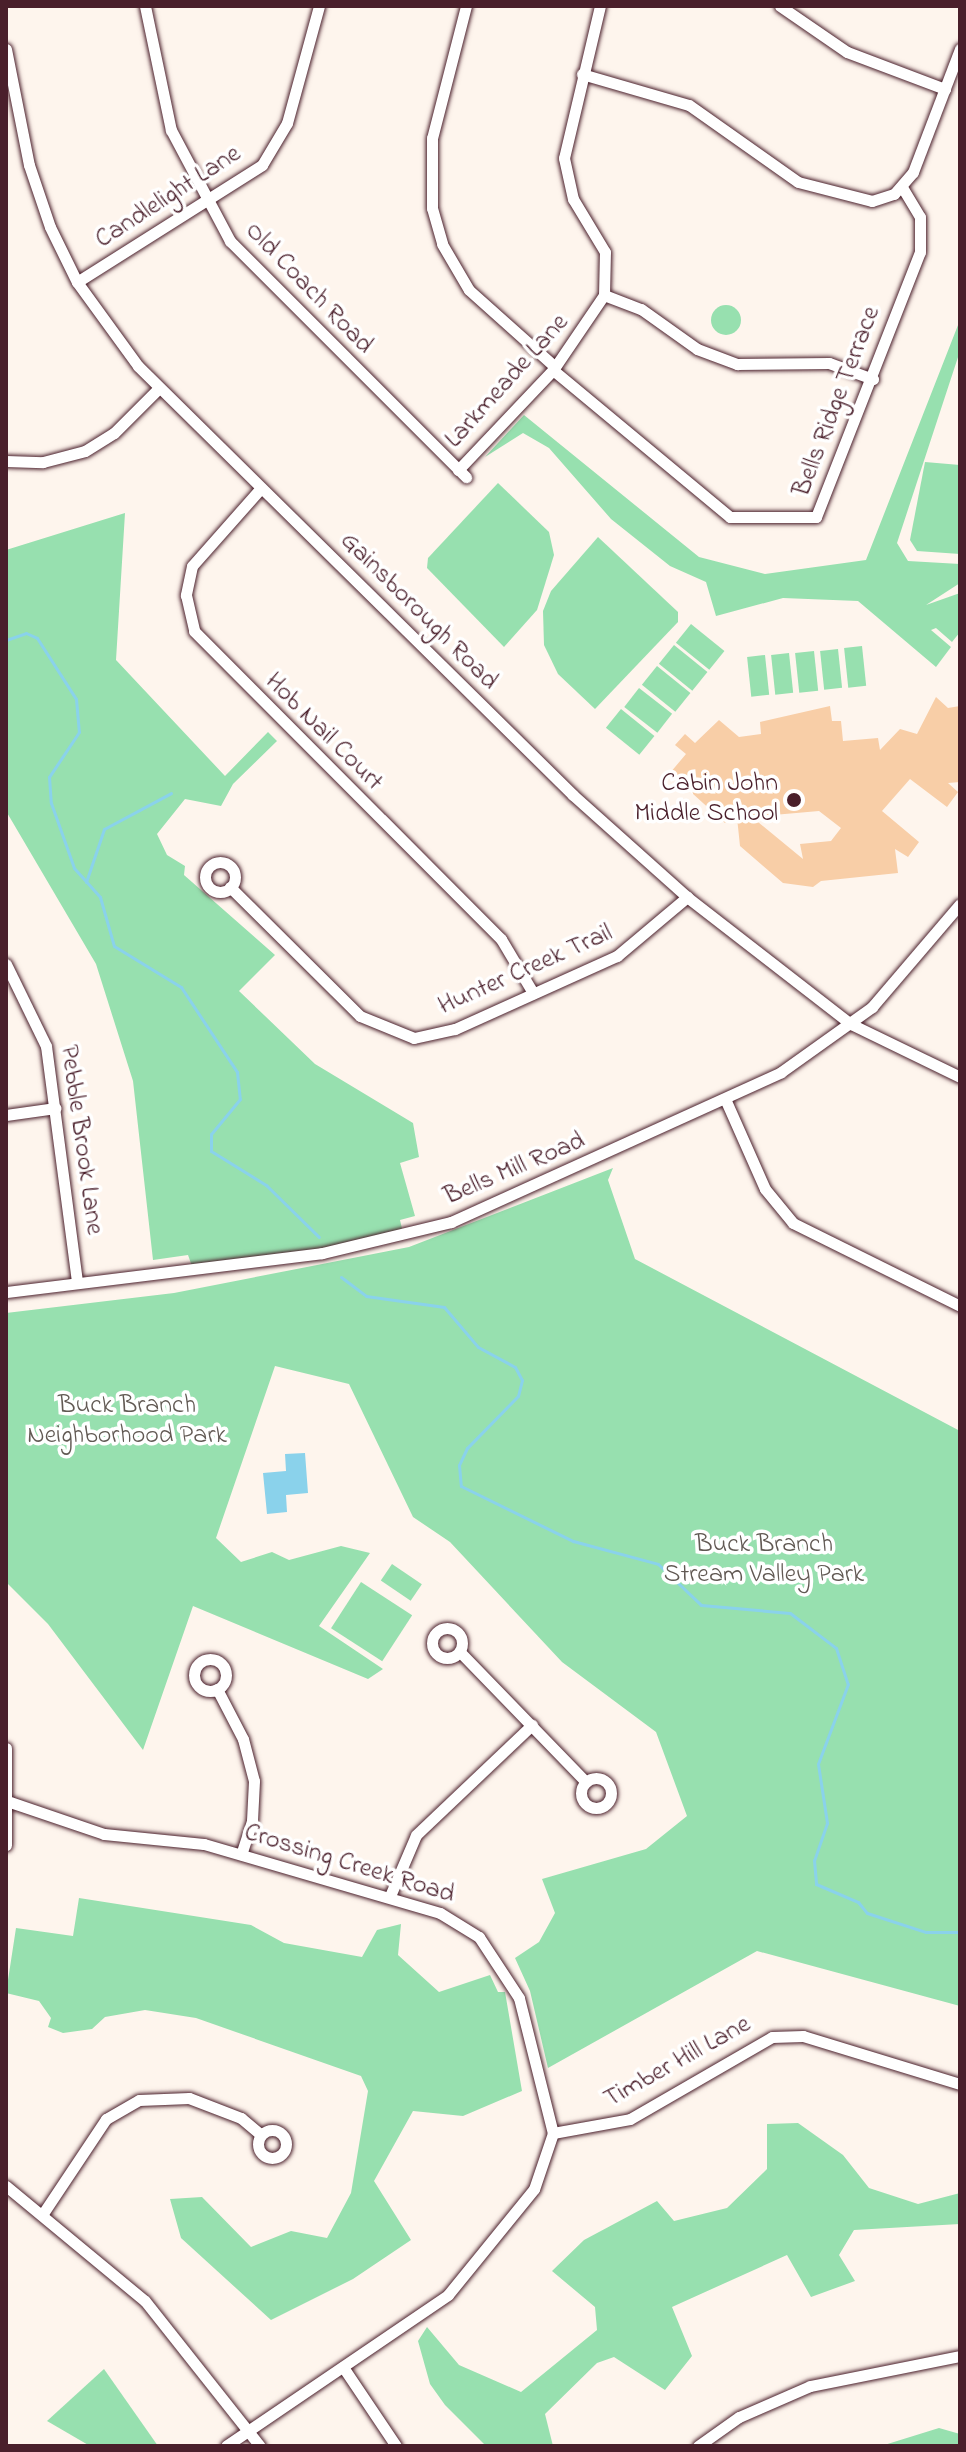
<!DOCTYPE html>
<style>
body{margin:0}
#map{position:relative;width:966px;height:2452px;overflow:hidden;background:#fef5ed;font-family:"Indie Flower",sans-serif}
div>[style]{position:absolute}
[style*='--x']{left:calc(var(--x)*1px);top:calc(var(--y)*1px);width:calc(var(--w)*1px);rotate:calc(var(--a)*1deg)}
.green>*{inset:0;background:#97e0af;transform-origin:0 0}
.round{border-radius:50%}
.water>*{inset:0;background:#8ad2eb}
.stream>*{height:3px;margin:-1.5px;padding:0 1.5px;transform-origin:1.5px;border-radius:1.5px;background:#8ad2eb}
.building>*{inset:0;background:#f8cea7}
.roads{filter:drop-shadow(0 0 2px #4a1f2b) drop-shadow(0 0 2px #4a1f2b)}
.minor>*{height:11px;margin:-5.5px;padding:0 5.5px;transform-origin:5.5px;border-radius:5.5px;background:#fff}
.minor>.ring{margin:-5.5px;padding:0;box-sizing:content-box;background:none;border:11px solid #fff;border-radius:50%}
.dots>*{width:22px;height:22px;translate:-50% -50%;box-sizing:border-box;border:4px solid #fff;border-radius:50%}
span{translate:-50% -50%;white-space:nowrap;text-align:center;line-height:1.15;-webkit-text-stroke:7px #fff;paint-order:stroke}
.street-label{font-size:26px;color:#4a1f2b}
.poi-label{font-size:26px;color:#4a1f2b}
.right{translate:-100% -50%;text-align:right}
.park-label{font-size:26px;color:#615953}
.frame{position:absolute;inset:0;border:8px solid #4a1f2b;pointer-events:none}
</style>
<div id="map">
<div class="green">
<i class="round" style="left:711px;top:305px;width:30px;height:30px"></i>
<i style="clip-path:polygon(960px 320px,960px 351px,897px 543px,908px 561px,960px 564px,960px 583px,926px 605px,960px 593px,960px 632px,952px 642px,936px 628px,931px 630px,951px 647px,936px 667px,858px 601px,783px 598px,716px 616px,706px 582px,670px 566px,611px 519px,549px 448px,523px 433px,485px 457px,524px 415px,699px 557px,765px 574px,866px 560px)"></i>
<i style="clip-path:polygon(925px 462px,960px 465px,960px 554px,917px 551px,910px 540px)"></i>
<i style="clip-path:polygon(498px 483px,549px 532px,554px 555px,537px 610px,504px 647px,427px 568px,428px 558px)"></i>
<i style="clip-path:polygon(125px 513px,116px 660px,225px 776px,268px 732px,277px 741px,233px 784px,221px 806px,185px 799px,157px 834px,167px 855px,185px 866px,184px 875px,275px 955px,239px 991px,315px 1064px,413px 1123px,419px 1157px,400px 1163px,415px 1216px,400px 1220px,404px 1237px,193px 1269px,188px 1255px,153px 1260px,133px 1081px,96px 964px,6px 811px,6px 550px)"></i>
<i style="clip-path:polygon(598px 537px,678px 612px,678px 622px,595px 709px,558px 674px,544px 645px,543px 611px,551px 591px)"></i>
<i style="left:691px;top:624px;width:43px;height:24px;rotate:39deg"></i>
<i style="left:674px;top:645px;width:43px;height:24px;rotate:39deg"></i>
<i style="left:862px;top:646px;width:40px;height:18px;rotate:84deg"></i>
<i style="left:838px;top:649px;width:39px;height:18px;rotate:84deg"></i>
<i style="left:814px;top:651px;width:40px;height:19px;rotate:84deg"></i>
<i style="left:789px;top:653px;width:40px;height:18px;rotate:84deg"></i>
<i style="left:765px;top:655px;width:40px;height:18px;rotate:84deg"></i>
<i style="left:657px;top:666px;width:43px;height:24px;rotate:39deg"></i>
<i style="left:639px;top:688px;width:42px;height:24px;rotate:38deg"></i>
<i style="left:621px;top:709px;width:43px;height:24px;rotate:39deg"></i>
<i style="clip-path:polygon(613px 1168px,608px 1180px,635px 1259px,960px 1431px,960px 2006px,757px 1951px,548px 2068px,530px 1991px,515px 1958px,539px 1942px,555px 1913px,542px 1879px,646px 1849px,687px 1816px,656px 1732px,562px 1662px,450px 1542px,413px 1517px,349px 1384px,275px 1366px,216px 1538px,241px 1562px,272px 1552px,289px 1560px,341px 1546px,370px 1553px,319px 1626px,383px 1669px,368px 1679px,193px 1606px,143px 1750px,48px 1624px,6px 1582px,6px 1313px,174px 1293px,409px 1247px)"></i>
<i style="left:392px;top:1564px;width:36px;height:20px;rotate:34deg"></i>
<i style="left:361px;top:1582px;width:61px;height:55px;rotate:33deg"></i>
<i style="clip-path:polygon(79px 1898px,251px 1925px,284px 1943px,362px 1957px,377px 1930px,401px 1924px,398px 1955px,439px 1992px,490px 1975px,498px 1992px,505px 1992px,522px 2091px,463px 2116px,413px 2111px,374px 2181px,411px 2240px,353px 2279px,271px 2320px,181px 2238px,170px 2199px,202px 2197px,251px 2247px,291px 2231px,327px 2238px,351px 2193px,368px 2091px,361px 2076px,196px 2018px,145px 2010px,105px 2017px,92px 2029px,63px 2033px,48px 2027px,51px 2018px,39px 2001px,6px 1993px,16px 1928px,73px 1936px)"></i>
<i style="clip-path:polygon(798px 2123px,843px 2155px,869px 2188px,918px 2204px,960px 2193px,960px 2224px,854px 2230px,839px 2255px,855px 2281px,811px 2297px,787px 2255px,672px 2307px,692px 2356px,665px 2390px,614px 2357px,597px 2363px,545px 2414px,553px 2446px,486px 2446px,445px 2405px,430px 2384px,418px 2341px,427px 2327px,459px 2365px,521px 2392px,597px 2330px,595px 2307px,552px 2271px,584px 2240px,657px 2201px,674px 2221px,727px 2208px,767px 2169px,767px 2124px)"></i>
<i style="clip-path:polygon(104px 2369px,158px 2446px,90px 2446px,47px 2421px)"></i>
<i style="clip-path:polygon(939px 2428px,960px 2434px,960px 2446px,881px 2446px)"></i>
</div>
<div class="water">
<i style="clip-path:polygon(305px 1453px,308px 1493px,286px 1495px,287px 1512px,267px 1514px,263px 1473px,286px 1471px,285px 1454px)"></i>
</div>
<div class="stream">
<i style="--x:6;--y:640;--w:21;--a:-19"></i>
<i style="--x:26;--y:633;--w:12;--a:24"></i>
<i style="--x:37;--y:638;--w:72;--a:57.4"></i>
<i style="--x:76;--y:699;--w:33;--a:85"></i>
<i style="--x:79;--y:732;--w:54;--a:123.7"></i>
<i style="--x:49;--y:777;--w:26;--a:86"></i>
<i style="--x:51;--y:803;--w:69;--a:70.5"></i>
<i style="--x:74;--y:868;--w:39;--a:48"></i>
<i style="--x:100;--y:897;--w:51;--a:74.1"></i>
<i style="--x:114;--y:946;--w:79;--a:31.5"></i>
<i style="--x:181;--y:987;--w:102;--a:56.6"></i>
<i style="--x:237;--y:1072;--w:27;--a:84"></i>
<i style="--x:240;--y:1099;--w:45;--a:129.6"></i>
<i style="--x:211;--y:1134;--w:17;--a:90"></i>
<i style="--x:211;--y:1151;--w:65;--a:31.7"></i>
<i style="--x:266;--y:1185;--w:74;--a:44.5"></i>
<i style="--x:86;--y:882;--w:56;--a:-71.2"></i>
<i style="--x:104;--y:829;--w:76;--a:-28.2"></i>
<i style="--x:341;--y:1277;--w:31;--a:37"></i>
<i style="--x:366;--y:1296;--w:79;--a:8"></i>
<i style="--x:444;--y:1307;--w:52;--a:49.6"></i>
<i style="--x:478;--y:1347;--w:42;--a:28.4"></i>
<i style="--x:515;--y:1367;--w:15;--a:62"></i>
<i style="--x:522;--y:1380;--w:16;--a:104"></i>
<i style="--x:518;--y:1396;--w:73;--a:134.4"></i>
<i style="--x:467;--y:1448;--w:19;--a:115"></i>
<i style="--x:459;--y:1465;--w:21;--a:85"></i>
<i style="--x:461;--y:1486;--w:125;--a:26.2"></i>
<i style="--x:573;--y:1541;--w:88;--a:15.1"></i>
<i style="--x:658;--y:1564;--w:59;--a:43.6"></i>
<i style="--x:701;--y:1605;--w:89;--a:5.1"></i>
<i style="--x:790;--y:1613;--w:58;--a:37.3"></i>
<i style="--x:836;--y:1648;--w:38;--a:72"></i>
<i style="--x:848;--y:1684;--w:85;--a:110.6"></i>
<i style="--x:818;--y:1764;--w:60;--a:81.3"></i>
<i style="--x:827;--y:1823;--w:39;--a:109"></i>
<i style="--x:814;--y:1860;--w:24;--a:85"></i>
<i style="--x:816;--y:1884;--w:46;--a:23.2"></i>
<i style="--x:858;--y:1902;--w:14;--a:51"></i>
<i style="--x:867;--y:1913;--w:62;--a:17.9"></i>
<i style="--x:926;--y:1932;--w:34;--a:0"></i>
</div>
<div class="building">
<i style="clip-path:polygon(evenodd,936px 697px,948px 708px,960px 706px,960px 782px,948px 783px,958px 792px,947px 807px,910px 779px,882px 811px,919px 842px,908px 857px,895px 849px,898px 873px,821px 881px,813px 887px,783px 883px,740px 846px,736px 808px,725px 823px,670px 773px,686px 754px,675px 745px,685px 734px,695px 743px,719px 720px,739px 737px,761px 734px,760px 722px,830px 706px,832px 721px,841px 721px,843px 741px,878px 738px,880px 750px,900px 729px,917px 734px,936px 697px,819px 811px,841px 828px,831px 841px,800px 844px,803px 859px,752px 817px,819px 811px)"></i>
</div>
<div class="roads">
<div class="minor">
<i style="--x:145;--y:6;--w:127;--a:78.2"></i>
<i style="--x:171;--y:130;--w:126;--a:62"></i>
<i style="--x:230;--y:241;--w:334;--a:45"></i>
<i style="--x:466;--y:6;--w:136;--a:104.4"></i>
<i style="--x:432;--y:138;--w:70;--a:90"></i>
<i style="--x:432;--y:208;--w:37;--a:74"></i>
<i style="--x:442;--y:244;--w:53;--a:59.6"></i>
<i style="--x:469;--y:290;--w:115;--a:41.8"></i>
<i style="--x:780;--y:6;--w:81;--a:34.5"></i>
<i style="--x:847;--y:52;--w:105;--a:20.7"></i>
<i style="--x:6;--y:49;--w:118;--a:78.8"></i>
<i style="--x:29;--y:165;--w:65;--a:71.3"></i>
<i style="--x:50;--y:227;--w:61;--a:63.9"></i>
<i style="--x:77;--y:282;--w:104;--a:54"></i>
<i style="--x:138;--y:366;--w:611;--a:44.6"></i>
<i style="--x:573;--y:795;--w:153;--a:41.8"></i>
<i style="--x:687;--y:897;--w:207;--a:37.8"></i>
<i style="--x:851;--y:1024;--w:121;--a:25.9"></i>
<i style="--x:582;--y:74;--w:111;--a:16.2"></i>
<i style="--x:689;--y:105;--w:133;--a:35.2"></i>
<i style="--x:798;--y:182;--w:76;--a:14.4"></i>
<i style="--x:872;--y:201;--w:23;--a:-18"></i>
<i style="--x:894;--y:194;--w:29;--a:-49"></i>
<i style="--x:913;--y:172;--w:132;--a:-69.1"></i>
<i style="--x:77;--y:282;--w:219;--a:-32.3"></i>
<i style="--x:262;--y:165;--w:49;--a:-59.2"></i>
<i style="--x:287;--y:123;--w:121;--a:-74.7"></i>
<i style="--x:604;--y:295;--w:40;--a:21"></i>
<i style="--x:641;--y:309;--w:69;--a:35.5"></i>
<i style="--x:697;--y:349;--w:43;--a:20.6"></i>
<i style="--x:737;--y:364;--w:92;--a:-0.6"></i>
<i style="--x:829;--y:363;--w:47;--a:20"></i>
<i style="--x:553;--y:370;--w:230;--a:39.7"></i>
<i style="--x:730;--y:517;--w:86;--a:0"></i>
<i style="--x:816;--y:517;--w:285;--a:-68.6"></i>
<i style="--x:920;--y:252;--w:35;--a:-90"></i>
<i style="--x:920;--y:217;--w:35;--a:-121"></i>
<i style="--x:6;--y:461;--w:37;--a:2"></i>
<i style="--x:43;--y:462;--w:43;--a:-14.7"></i>
<i style="--x:85;--y:451;--w:34;--a:-32"></i>
<i style="--x:114;--y:433;--w:64;--a:-45"></i>
<i style="--x:458;--y:470;--w:138;--a:-46.5"></i>
<i style="--x:553;--y:370;--w:91;--a:-55.8"></i>
<i style="--x:604;--y:295;--w:43;--a:-88.7"></i>
<i style="--x:605;--y:252;--w:62;--a:-121.1"></i>
<i style="--x:573;--y:199;--w:42;--a:-102.4"></i>
<i style="--x:564;--y:158;--w:156;--a:-76.7"></i>
<i style="--x:261;--y:488;--w:104;--a:131.5"></i>
<i style="--x:192;--y:566;--w:30;--a:102"></i>
<i style="--x:186;--y:595;--w:37;--a:77"></i>
<i style="--x:194;--y:631;--w:435;--a:45.1"></i>
<i style="--x:501;--y:939;--w:63;--a:59.3"></i>
<i class="ring" style="left:205px;top:862px;width:19px;height:19px"></i>
<i style="--x:230;--y:887;--w:183;--a:44.8"></i>
<i style="--x:360;--y:1016;--w:58;--a:22.2"></i>
<i style="--x:414;--y:1038;--w:42;--a:-12.4"></i>
<i style="--x:455;--y:1029;--w:178;--a:-24.3"></i>
<i style="--x:617;--y:956;--w:92;--a:-40.1"></i>
<i style="--x:6;--y:964;--w:91;--a:64"></i>
<i style="--x:46;--y:1046;--w:239;--a:82.5"></i>
<i style="--x:726;--y:1101;--w:96;--a:66.1"></i>
<i style="--x:765;--y:1189;--w:44;--a:50.5"></i>
<i style="--x:793;--y:1223;--w:186;--a:26.4"></i>
<i style="--x:6;--y:1115;--w:50;--a:-8"></i>
<i style="--x:6;--y:1292;--w:318;--a:-7"></i>
<i style="--x:322;--y:1253;--w:133;--a:-13.5"></i>
<i style="--x:451;--y:1222;--w:362;--a:-24.4"></i>
<i style="--x:781;--y:1072;--w:112;--a:-35.5"></i>
<i style="--x:872;--y:1007;--w:135;--a:-49.5"></i>
<i class="ring" style="left:432px;top:1628px;width:19px;height:19px"></i>
<i style="--x:460;--y:1652;--w:181;--a:45.9"></i>
<i class="ring" style="left:194px;top:1659px;width:21px;height:21px"></i>
<i style="--x:217;--y:1689;--w:56;--a:62.5"></i>
<i style="--x:243;--y:1739;--w:43;--a:75.3"></i>
<i style="--x:254;--y:1781;--w:40;--a:92.9"></i>
<i style="--x:252;--y:1821;--w:35;--a:108"></i>
<i style="--x:6;--y:1748;--w:97;--a:90"></i>
<i class="ring" style="left:581px;top:1778px;width:19px;height:19px"></i>
<i style="--x:10;--y:1802;--w:99;--a:18.8"></i>
<i style="--x:104;--y:1834;--w:100;--a:5.7"></i>
<i style="--x:204;--y:1844;--w:246;--a:16.3"></i>
<i style="--x:440;--y:1913;--w:46;--a:31.6"></i>
<i style="--x:479;--y:1937;--w:73;--a:56.7"></i>
<i style="--x:519;--y:1998;--w:139;--a:75.9"></i>
<i style="--x:553;--y:2133;--w:59;--a:108.7"></i>
<i style="--x:534;--y:2189;--w:136;--a:129.1"></i>
<i style="--x:448;--y:2295;--w:268;--a:145.8"></i>
<i style="--x:390;--y:1896;--w:66;--a:-66.9"></i>
<i style="--x:416;--y:1835;--w:160;--a:-43.5"></i>
<i class="ring" style="left:258px;top:2130px;width:17px;height:17px"></i>
<i style="--x:553;--y:2133;--w:78;--a:-10.3"></i>
<i style="--x:630;--y:2119;--w:164;--a:-30"></i>
<i style="--x:772;--y:2037;--w:31;--a:-2"></i>
<i style="--x:803;--y:2036;--w:164;--a:17"></i>
<i style="--x:6;--y:2186;--w:180;--a:39.6"></i>
<i style="--x:145;--y:2301;--w:185;--a:51.6"></i>
<i style="--x:44;--y:2212;--w:112;--a:-56.3"></i>
<i style="--x:106;--y:2119;--w:38;--a:-30"></i>
<i style="--x:139;--y:2100;--w:50;--a:-2.3"></i>
<i style="--x:189;--y:2098;--w:56;--a:21"></i>
<i style="--x:241;--y:2118;--w:26;--a:40"></i>
<i style="--x:343;--y:2367;--w:95;--a:56.1"></i>
<i style="--x:698;--y:2446;--w:50;--a:-35.3"></i>
<i style="--x:739;--y:2417;--w:77;--a:-23.6"></i>
<i style="--x:810;--y:2386;--w:153;--a:-11.3"></i>
</div>
</div>
<div class="dots">
<i style="left:794px;top:800px;background:#4a1f2b"></i>
</div>
<div class="street-label">
<span style="left:169px;top:198px;rotate:-33deg">Candlelight Lane</span>
<span style="left:308px;top:289px;rotate:46deg">Old Coach Road</span>
<span style="left:508px;top:382px;rotate:-48deg">Larkmeade Lane</span>
<span style="left:838px;top:402px;rotate:-69deg">Bells Ridge Terrace</span>
<span style="left:418px;top:612px;rotate:45deg">Gainsborough Road</span>
<span style="left:323px;top:733px;rotate:45deg">Hob Nail Court</span>
<span style="left:526px;top:971px;rotate:-24deg">Hunter Creek Trail</span>
<span style="left:80px;top:1140px;rotate:82deg">Pebble Brook Lane</span>
<span style="left:515px;top:1170px;rotate:-23deg">Bells Mill Road</span>
<span style="left:349px;top:1865px;rotate:17deg">Crossing Creek Road</span>
<span style="left:678px;top:2063px;rotate:-29deg">Timber Hill Lane</span>
</div>
<div class="poi-label">
<span class="right" style="left:778px;top:800px">Cabin John<br>Middle School</span>
</div>
<div class="park-label">
<span style="left:127px;top:1422px">Buck Branch<br>Neighborhood Park</span>
<span style="left:764px;top:1561px">Buck Branch<br>Stream Valley Park</span>
</div>
<div class="frame"></div>
</div>
